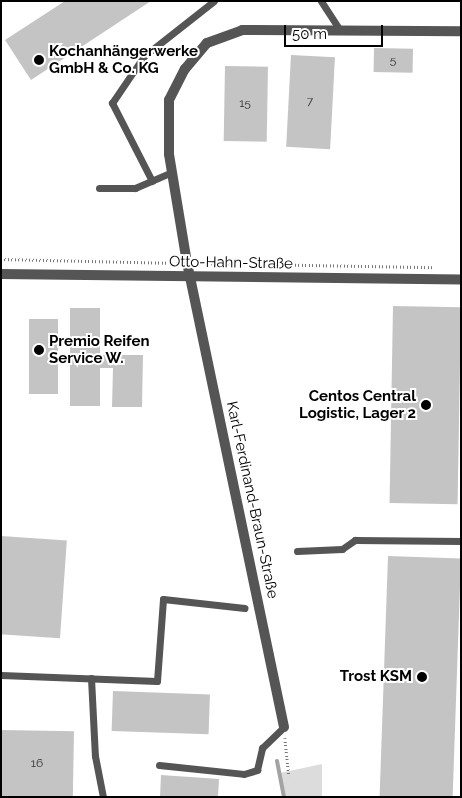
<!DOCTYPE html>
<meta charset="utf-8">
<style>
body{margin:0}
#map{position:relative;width:462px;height:798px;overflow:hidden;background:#fff;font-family:Raleway,sans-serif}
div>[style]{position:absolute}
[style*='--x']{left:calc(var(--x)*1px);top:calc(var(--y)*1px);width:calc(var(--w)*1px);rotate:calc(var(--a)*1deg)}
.green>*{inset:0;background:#dcdcdc}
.stream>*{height:4px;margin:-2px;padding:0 2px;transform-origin:2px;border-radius:2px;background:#a3a3a3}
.building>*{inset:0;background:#c4c4c4;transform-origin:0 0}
.path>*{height:2.5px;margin-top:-1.25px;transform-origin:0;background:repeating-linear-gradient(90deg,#777 0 1px,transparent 0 3.5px)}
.service>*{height:7px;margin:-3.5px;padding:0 3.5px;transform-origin:3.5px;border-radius:3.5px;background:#555}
.minor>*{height:10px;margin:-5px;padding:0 5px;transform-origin:5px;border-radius:5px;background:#555}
.dots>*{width:14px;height:14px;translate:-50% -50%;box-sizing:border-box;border:2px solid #fff;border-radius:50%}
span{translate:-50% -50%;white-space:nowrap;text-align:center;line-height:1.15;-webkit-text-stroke:4px #fff;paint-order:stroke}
.number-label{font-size:12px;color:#313131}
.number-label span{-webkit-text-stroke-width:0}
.poi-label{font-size:15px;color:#000;font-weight:700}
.left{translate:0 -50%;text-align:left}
.right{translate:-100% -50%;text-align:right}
.street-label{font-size:15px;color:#000}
.frame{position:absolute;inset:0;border:2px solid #000;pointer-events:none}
.scale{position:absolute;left:284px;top:25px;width:99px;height:22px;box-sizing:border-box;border:2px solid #000;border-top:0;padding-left:6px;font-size:15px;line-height:18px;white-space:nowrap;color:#000;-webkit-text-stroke:4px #fff;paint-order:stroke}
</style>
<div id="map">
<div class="green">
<i style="clip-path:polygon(322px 764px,322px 797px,283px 797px,280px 773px)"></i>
</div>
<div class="stream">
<i style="--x:277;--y:761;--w:37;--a:79"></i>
</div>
<div class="building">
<i style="clip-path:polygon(65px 1px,151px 1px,31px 80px,5px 40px)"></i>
<i style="left:374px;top:48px;width:39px;height:24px;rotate:1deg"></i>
<i style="left:291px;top:55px;width:44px;height:92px;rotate:3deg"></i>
<i style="left:225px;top:66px;width:43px;height:75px;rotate:1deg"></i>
<i style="left:393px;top:306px;width:68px;height:197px;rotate:1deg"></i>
<i style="clip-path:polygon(70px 308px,100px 308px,100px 355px,143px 355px,142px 407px,112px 407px,113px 368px,100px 368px,100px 406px,70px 406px)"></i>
<i style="left:29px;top:319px;width:29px;height:75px"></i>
<i style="left:1px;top:536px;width:66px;height:98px;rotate:4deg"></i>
<i style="left:388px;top:556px;width:73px;height:241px;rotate:2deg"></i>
<i style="left:113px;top:691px;width:97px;height:40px;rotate:2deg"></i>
<i style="left:1px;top:730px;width:73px;height:67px;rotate:1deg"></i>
<i style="clip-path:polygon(161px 775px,219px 779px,218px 797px,160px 797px)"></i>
</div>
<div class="path">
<i style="--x:1;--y:259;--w:176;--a:1.3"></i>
<i style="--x:197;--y:263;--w:237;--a:1"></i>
<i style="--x:285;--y:738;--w:38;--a:84"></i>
</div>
<div class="service">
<i style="--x:321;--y:1;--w:33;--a:57"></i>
<i style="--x:152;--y:181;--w:88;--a:-117.1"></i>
<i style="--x:112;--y:103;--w:57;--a:-55.8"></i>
<i style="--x:144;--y:56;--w:89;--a:-38.2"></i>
<i style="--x:99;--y:188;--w:36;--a:0"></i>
<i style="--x:135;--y:188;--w:40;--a:-23.4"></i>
<i style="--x:297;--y:551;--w:45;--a:-2.5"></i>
<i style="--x:342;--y:549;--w:16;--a:-35"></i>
<i style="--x:355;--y:540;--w:106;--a:0.5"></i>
<i style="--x:1;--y:675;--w:156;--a:2.2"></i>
<i style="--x:157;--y:681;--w:82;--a:-85.8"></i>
<i style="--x:163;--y:599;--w:82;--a:6.3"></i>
<i style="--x:91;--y:678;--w:78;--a:87.1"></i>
<i style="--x:95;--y:756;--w:42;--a:79"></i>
<i style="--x:159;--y:765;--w:85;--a:6"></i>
<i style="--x:244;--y:774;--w:14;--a:-17"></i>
<i style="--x:257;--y:770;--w:23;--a:-77"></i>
<i style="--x:262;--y:748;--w:30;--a:-44"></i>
</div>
<div class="minor">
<i style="--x:1;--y:274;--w:460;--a:0.7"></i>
<i style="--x:284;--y:727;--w:474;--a:-101.8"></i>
<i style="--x:187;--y:263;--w:110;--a:-99.4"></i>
<i style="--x:169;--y:154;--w:54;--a:-90"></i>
<i style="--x:169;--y:100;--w:35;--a:-63"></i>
<i style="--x:185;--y:69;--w:34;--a:-50"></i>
<i style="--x:207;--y:43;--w:37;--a:-20"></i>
<i style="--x:242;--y:30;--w:219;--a:0.3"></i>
</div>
<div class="dots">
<i style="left:39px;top:60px;background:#000"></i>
<i style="left:39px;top:350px;background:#000"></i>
<i style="left:426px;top:405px;background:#000"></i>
<i style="left:422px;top:677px;background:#000"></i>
</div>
<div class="number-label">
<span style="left:393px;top:61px">5</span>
<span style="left:310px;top:102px">7</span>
<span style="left:245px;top:104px">15</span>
<span style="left:37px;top:764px">16</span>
</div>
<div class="poi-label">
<span class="left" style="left:49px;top:60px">Kochanhängerwerke<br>GmbH &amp; Co. KG</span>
<span class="left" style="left:49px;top:350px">Premio Reifen<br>Service W.</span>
<span class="right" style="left:416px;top:405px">Centos Central<br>Logistic, Lager 2</span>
<span class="right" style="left:412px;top:677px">Trost KSM</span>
</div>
<div class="street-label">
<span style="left:231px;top:263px;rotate:1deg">Otto-Hahn-Straße</span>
<span style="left:252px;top:500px;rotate:78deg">Karl-Ferdinand-Braun-Straße</span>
</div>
<div class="frame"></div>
<div class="scale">50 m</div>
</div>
